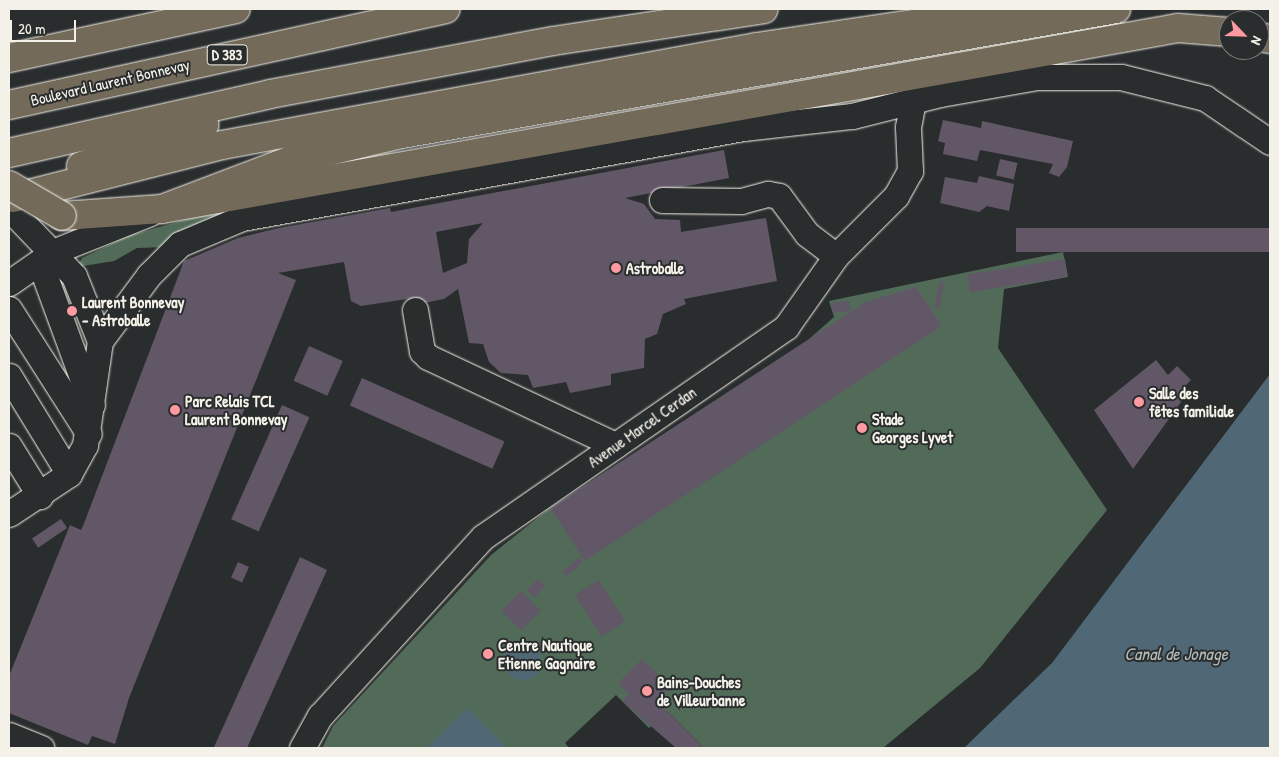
<!DOCTYPE html>
<meta charset="utf-8">
<style>
body{margin:0}
#map{position:relative;width:1279px;height:757px;overflow:hidden;background:#2a2d2e;font-family:"Patrick Hand",sans-serif}
div>[style]{position:absolute}
[style*='--x']{left:calc(var(--x)*1px);top:calc(var(--y)*1px);width:calc(var(--w)*1px);rotate:calc(var(--a)*1deg)}
.green>*{inset:0;background:#526b59}
.water>*{inset:0;background:#506875}
.round{border-radius:50%}
.building>*{inset:0;background:#615767;transform-origin:0 0}
.roads{filter:drop-shadow(0 0 1px #f4f1e8) drop-shadow(0 0 1px #f4f1e8)}
.minor>*{height:25px;margin:-12.5px;padding:0 12.5px;transform-origin:12.5px;border-radius:12.5px;background:#2a2d2e}
.major>*{height:28px;margin:-14px;padding:0 14px;transform-origin:14px;border-radius:14px;background:#746a5a}
.highway>*{height:28px;margin:-14px;padding:0 14px;transform-origin:14px;border-radius:14px;background:#746a5a}
.bridges{filter:drop-shadow(0 0 1px #f4f1e8) drop-shadow(0 0 1px #f4f1e8)}
.major-bridge>*{height:28px;margin:-14px;padding:0 14px;transform-origin:14px;border-radius:14px;background:#746a5a}
.dots>*{width:14px;height:14px;translate:-50% -50%;box-sizing:border-box;border:2px solid #2a2d2e;border-radius:50%}
span{translate:-50% -50%;white-space:nowrap;text-align:center;line-height:1.15;-webkit-text-stroke:4px #2a2d2e;paint-order:stroke}
.shield-label span{padding:1px 4px;background:#2a2d2e;border:1px solid;border-radius:4px;-webkit-text-stroke-width:0}
.shield-label{font-size:15px;color:#f4f1e8;font-weight:700}
.street-label{font-size:16px;color:#f4f1e8}
.poi-label{font-size:16px;color:#f4f1e8;font-weight:700}
.left{translate:0 -50%;text-align:left}
.water-label{font-size:18px;color:#b2baba;font-style:italic}
.frame{position:absolute;inset:0;border:10px solid #f4f1e8;pointer-events:none}
.north{position:absolute;left:1219px;top:10px;width:50px;height:50px;box-sizing:border-box;background:#2a2d2e;border:1px solid #7b7b78;border-radius:50%;rotate:114deg;font-size:14px;font-weight:700;line-height:20px;text-align:center;color:#f4f1e8}
.north::after{content:'';display:block;margin:auto;width:18px;height:22px;background:#ff9aa2;clip-path:polygon(50% 0,100% 100%,50% 72%,0 100%)}
.scale{position:absolute;left:10px;top:20px;width:66px;height:22px;box-sizing:border-box;border:2px solid #f4f1e8;border-top:0;padding-left:6px;font-size:15px;line-height:18px;white-space:nowrap;color:#f4f1e8;-webkit-text-stroke:4px #2a2d2e;paint-order:stroke}
</style>
<div id="map">
<div class="green">
<i style="clip-path:polygon(212px 212px,221px 213px,168px 247px,137px 248px,114px 261px,77px 267px,82px 258px,128px 236px)"></i>
<i style="clip-path:polygon(1063px 252px,1068px 277px,1004px 289px,998px 348px,1107px 510px,980px 668px,883px 748px,704px 748px,667px 711px,649px 728px,616px 695px,565px 743px,569px 748px,322px 748px,333px 726px,491px 555px,550px 508px,808px 340px,834px 317px,829px 301px)"></i>
</div>
<div class="water">
<i style="clip-path:polygon(1270px 374px,1270px 748px,964px 748px,1052px 663px)"></i>
<i class="round" style="left:504px;top:642px;width:38px;height:38px"></i>
<i style="clip-path:polygon(467px 708px,507px 748px,427px 748px)"></i>
</div>
<div class="building">
<i style="clip-path:polygon(943px 120px,981px 128px,982px 121px,1073px 141px,1067px 167px,1059px 177px,1049px 173px,1053px 164px,980px 150px,977px 161px,943px 154px,945px 143px,938px 141px)"></i>
<i style="clip-path:polygon(evenodd,724px 150px,729px 178px,625px 198px,644px 204px,655px 219px,680px 220px,681px 232px,766px 218px,777px 281px,684px 299px,686px 304px,663px 314px,657px 334px,645px 339px,644px 368px,611px 374px,611px 385px,570px 393px,566px 382px,533px 388px,528px 375px,501px 373px,489px 362px,483px 344px,469px 343px,458px 289px,444px 299px,414px 305px,407px 299px,361px 306px,351px 301px,344px 262px,278px 273px,296px 280px,129px 698px,115px 744px,92px 736px,88px 745px,9px 713px,9px 676px,70px 525px,81px 530px,83px 526px,184px 261px,238px 238px,279px 228px,390px 208px,391px 212px,724px 150px,483px 223px,469px 239px,467px 263px,443px 273px,436px 232px,483px 223px)"></i>
<i style="left:1000px;top:159px;width:18px;height:17px;rotate:13deg"></i>
<i style="clip-path:polygon(979px 176px,1014px 184px,1009px 211px,987px 206px,979px 212px,940px 203px,945px 177px,977px 183px)"></i>
<i style="left:1270px;top:228px;width:24px;height:254px;rotate:90deg"></i>
<i style="left:1065px;top:259px;width:18px;height:99px;rotate:81deg"></i>
<i style="clip-path:polygon(940px 281px,944px 282px,939px 309px,934px 308px)"></i>
<i style="clip-path:polygon(916px 287px,942px 326px,585px 561px,550px 508px,866px 302px)"></i>
<i style="left:849px;top:301px;width:10px;height:17px;rotate:84deg"></i>
<i style="left:309px;top:346px;width:37px;height:38px;rotate:24deg"></i>
<i style="clip-path:polygon(1156px 360px,1168px 375px,1177px 366px,1191px 380px,1181px 390px,1186px 395px,1133px 469px,1094px 410px)"></i>
<i style="left:362px;top:378px;width:156px;height:30px;rotate:24deg"></i>
<i style="left:282px;top:405px;width:30px;height:125px;rotate:24deg"></i>
<i style="left:61px;top:519px;width:11px;height:35px;rotate:56deg"></i>
<i style="clip-path:polygon(300px 557px,327px 570px,247px 748px,218px 748px,214px 747px)"></i>
<i style="left:579px;top:558px;width:6px;height:21px;rotate:51deg"></i>
<i style="left:238px;top:562px;width:12px;height:17px;rotate:24deg"></i>
<i style="left:538px;top:579px;width:10px;height:16px;rotate:45deg"></i>
<i style="left:599px;top:580px;width:49px;height:28px;rotate:58deg"></i>
<i style="left:521px;top:591px;width:28px;height:28px;rotate:45deg"></i>
<i style="clip-path:polygon(642px 659px,671px 688px,657px 701px,704px 748px,676px 748px,622px 701px,629px 694px,618px 683px)"></i>
</div>
<div class="roads">
<div class="minor">
<i style="--x:662;--y:200;--w:79;--a:0.7"></i>
<i style="--x:741;--y:201;--w:28;--a:-15"></i>
<i style="--x:768;--y:194;--w:11;--a:10"></i>
<i style="--x:779;--y:196;--w:47;--a:53.6"></i>
<i style="--x:807;--y:234;--w:36;--a:37"></i>
<i style="--x:9;--y:208;--w:94;--a:46.3"></i>
<i style="--x:74;--y:276;--w:70;--a:68.2"></i>
<i style="--x:100;--y:341;--w:105;--a:98.2"></i>
<i style="--x:85;--y:445;--w:33;--a:119"></i>
<i style="--x:69;--y:474;--w:72;--a:146.3"></i>
<i style="--x:40;--y:263;--w:151;--a:69.9"></i>
<i style="--x:9;--y:283;--w:56;--a:-34.8"></i>
<i style="--x:55;--y:251;--w:102;--a:-21.8"></i>
<i style="--x:9;--y:309;--w:148;--a:57.4"></i>
<i style="--x:415;--y:310;--w:42;--a:80.3"></i>
<i style="--x:422;--y:351;--w:8;--a:45"></i>
<i style="--x:428;--y:357;--w:207;--a:25.2"></i>
<i style="--x:100;--y:341;--w:82;--a:-53.4"></i>
<i style="--x:149;--y:275;--w:44;--a:-45"></i>
<i style="--x:180;--y:244;--w:67;--a:-22.8"></i>
<i style="--x:242;--y:218;--w:509;--a:-10.18"></i>
<i style="--x:743;--y:128;--w:110;--a:-6.3"></i>
<i style="--x:852;--y:116;--w:91;--a:-14"></i>
<i style="--x:940;--y:94;--w:97;--a:-10"></i>
<i style="--x:1036;--y:77;--w:85;--a:0"></i>
<i style="--x:1121;--y:77;--w:87;--a:14"></i>
<i style="--x:1205;--y:98;--w:78;--a:34.1"></i>
<i style="--x:9;--y:376;--w:115;--a:58.5"></i>
<i style="--x:9;--y:446;--w:59;--a:58.2"></i>
<i style="--x:9;--y:735;--w:35;--a:22"></i>
<i style="--x:302;--y:748;--w:37;--a:-61"></i>
<i style="--x:320;--y:716;--w:242;--a:-47.7"></i>
<i style="--x:483;--y:537;--w:369;--a:-34.7"></i>
<i style="--x:786;--y:327;--w:87;--a:-54.8"></i>
<i style="--x:836;--y:256;--w:85;--a:-45"></i>
<i style="--x:896;--y:196;--w:29;--a:-61"></i>
<i style="--x:910;--y:171;--w:44;--a:-92.6"></i>
<i style="--x:908;--y:127;--w:43;--a:-79.2"></i>
</div>
<div class="major">
<i style="--x:1259;--y:37;--w:11;--a:10"></i>
<i style="--x:62;--y:216;--w:100;--a:-4"></i>
<i style="--x:162;--y:209;--w:1032;--a:-10.1"></i>
<i style="--x:1178;--y:28;--w:51;--a:4.5"></i>
</div>
<div class="highway">
<i style="--x:9;--y:58;--w:232;--a:-12.2"></i>
<i style="--x:9;--y:105;--w:447;--a:-12.4"></i>
<i style="--x:9;--y:153;--w:268;--a:-12.7"></i>
<i style="--x:270;--y:94;--w:288;--a:-10.6"></i>
<i style="--x:553;--y:41;--w:213;--a:-8.6"></i>
<i style="--x:81;--y:166;--w:130;--a:-18.4"></i>
<i style="--x:13;--y:198;--w:216;--a:-14.2"></i>
<i style="--x:222;--y:145;--w:544;--a:-10.38"></i>
<i style="--x:757;--y:47;--w:260;--a:-8.4"></i>
<i style="--x:162;--y:209;--w:138;--a:-20.8"></i>
<i style="--x:291;--y:160;--w:114;--a:-13.2"></i>
<i style="--x:402;--y:134;--w:725;--a:-9.93"></i>
</div>
</div>
<div class="bridges">
<div class="major-bridge">
<i style="--x:9;--y:185;--w:61;--a:30.3"></i>
</div>
</div>
<div class="dots">
<i style="left:616px;top:268px;background:#ff9aa2"></i>
<i style="left:72px;top:311px;background:#ff9aa2"></i>
<i style="left:1139px;top:402px;background:#ff9aa2"></i>
<i style="left:175px;top:410px;background:#ff9aa2"></i>
<i style="left:862px;top:428px;background:#ff9aa2"></i>
<i style="left:488px;top:654px;background:#ff9aa2"></i>
<i style="left:647px;top:691px;background:#ff9aa2"></i>
</div>
<div class="shield-label">
<span style="left:227px;top:55px">D 383</span>
</div>
<div class="street-label">
<span style="left:110px;top:82px;rotate:-13deg">Boulevard Laurent Bonnevay</span>
<span style="left:642px;top:427px;rotate:-35deg">Avenue Marcel Cerdan</span>
</div>
<div class="poi-label">
<span class="left" style="left:626px;top:268px">Astroballe</span>
<span class="left" style="left:82px;top:311px">Laurent Bonnevay<br>- Astroballe</span>
<span class="left" style="left:1149px;top:402px">Salle des<br>fêtes familiale</span>
<span class="left" style="left:185px;top:410px">Parc Relais TCL<br>Laurent Bonnevay</span>
<span class="left" style="left:872px;top:428px">Stade<br>Georges Lyvet</span>
<span class="left" style="left:498px;top:654px">Centre Nautique<br>Etienne Gagnaire</span>
<span class="left" style="left:657px;top:691px">Bains-Douches<br>de Villeurbanne</span>
</div>
<div class="water-label">
<span style="left:1176px;top:654px">Canal de Jonage</span>
</div>
<div class="frame"></div>
<div class="north">N</div>
<div class="scale">20 m</div>
</div>
